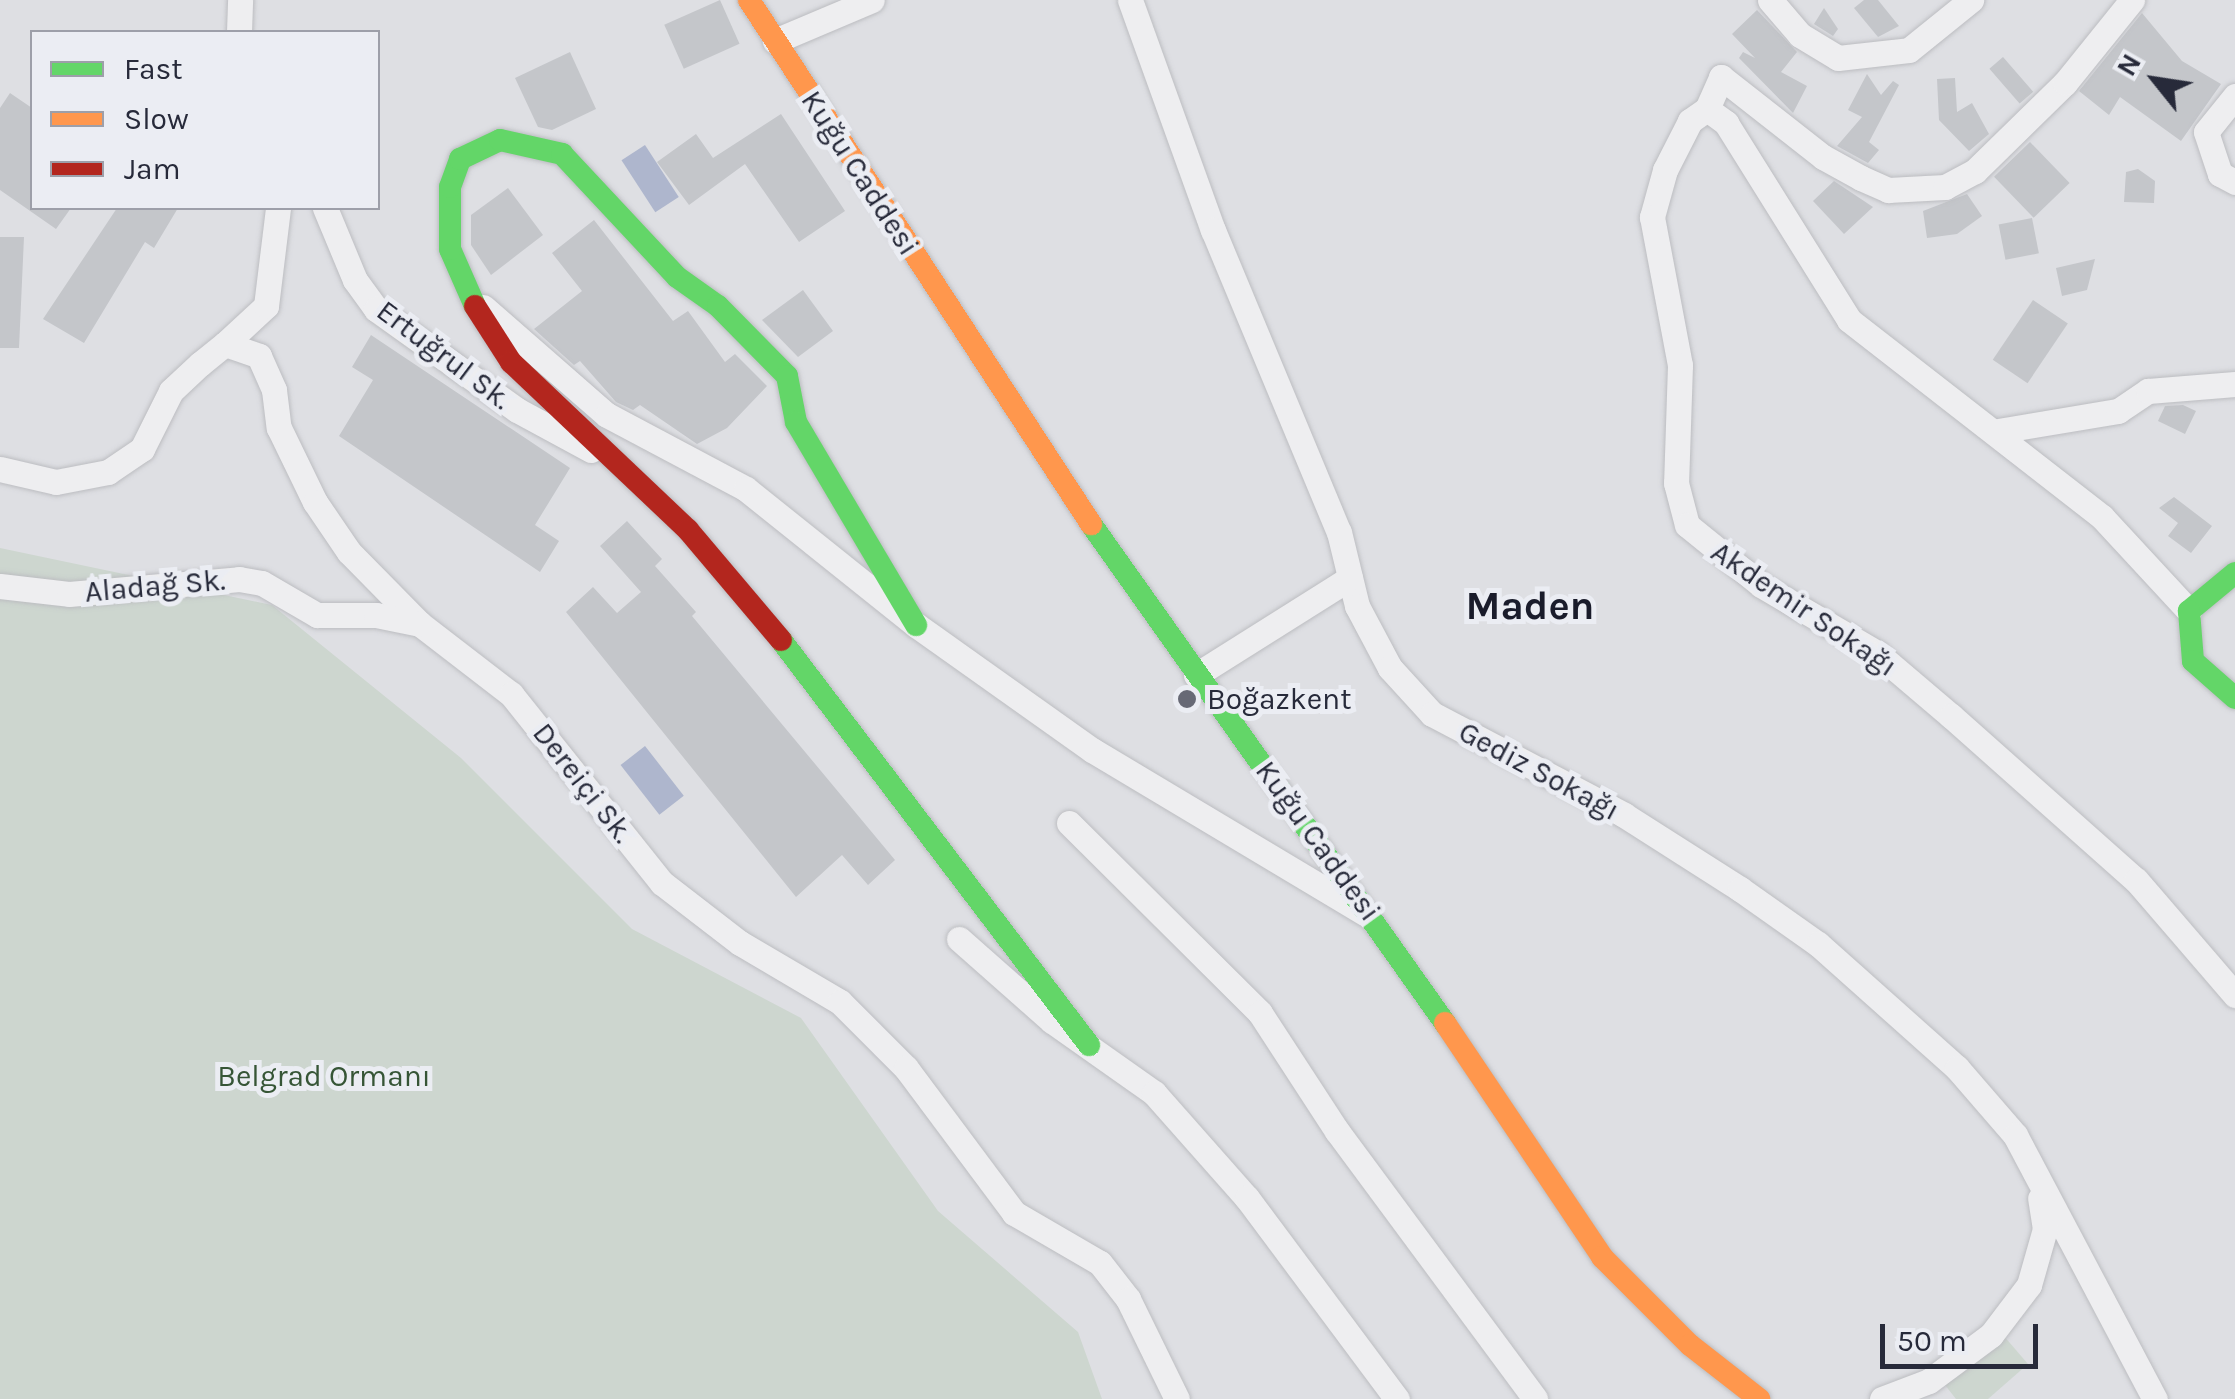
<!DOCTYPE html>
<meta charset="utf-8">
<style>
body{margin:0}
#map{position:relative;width:2235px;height:1399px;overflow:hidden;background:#dedfe3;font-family:Karla,sans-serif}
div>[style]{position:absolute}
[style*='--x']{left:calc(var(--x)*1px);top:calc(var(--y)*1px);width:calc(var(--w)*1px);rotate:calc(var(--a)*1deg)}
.green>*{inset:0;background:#cdd6cf}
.water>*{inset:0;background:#aeb6cd;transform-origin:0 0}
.building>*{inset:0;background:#c4c6ca;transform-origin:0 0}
.roads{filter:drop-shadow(0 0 2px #bcbdc1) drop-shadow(0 0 2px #bcbdc1)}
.street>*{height:25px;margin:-12.5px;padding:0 12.5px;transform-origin:12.5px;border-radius:12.5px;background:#eeeef0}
.fast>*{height:22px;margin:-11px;padding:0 11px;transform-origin:11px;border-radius:11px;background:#63d668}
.slow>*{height:22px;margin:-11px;padding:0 11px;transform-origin:11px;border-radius:11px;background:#ff974d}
.jam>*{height:22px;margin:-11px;padding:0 11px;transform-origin:11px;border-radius:11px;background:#b3261e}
.dots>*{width:28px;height:28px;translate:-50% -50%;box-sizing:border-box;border:5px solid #ebedf3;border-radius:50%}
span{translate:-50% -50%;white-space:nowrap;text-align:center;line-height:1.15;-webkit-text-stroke:10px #ebedf3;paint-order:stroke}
.street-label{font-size:30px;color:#272a3a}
.poi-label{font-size:30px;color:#272a3a}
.left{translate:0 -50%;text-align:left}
.park-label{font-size:30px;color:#365536}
.district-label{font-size:40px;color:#1a1c2b;font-weight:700}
.legend{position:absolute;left:30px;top:30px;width:350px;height:180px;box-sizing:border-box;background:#ebedf3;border:2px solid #9d9fa9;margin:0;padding:12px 18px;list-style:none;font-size:30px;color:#272a3a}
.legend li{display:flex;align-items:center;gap:20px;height:50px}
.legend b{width:50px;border:2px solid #9d9fa9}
.north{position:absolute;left:2105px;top:30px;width:100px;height:100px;-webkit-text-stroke:8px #ebedf3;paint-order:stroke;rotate:300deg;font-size:28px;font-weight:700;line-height:40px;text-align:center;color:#272a3a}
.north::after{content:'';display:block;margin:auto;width:35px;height:45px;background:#272a3a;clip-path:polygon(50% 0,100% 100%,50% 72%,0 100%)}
.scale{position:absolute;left:1880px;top:1324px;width:158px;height:45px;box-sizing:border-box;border:5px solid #272a3a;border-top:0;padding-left:12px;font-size:30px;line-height:35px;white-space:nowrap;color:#272a3a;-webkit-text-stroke:8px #ebedf3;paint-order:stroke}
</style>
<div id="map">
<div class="green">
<i style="clip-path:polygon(0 548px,272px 605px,461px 758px,632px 929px,801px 1018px,938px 1211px,1078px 1332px,1102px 1399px,0 1399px)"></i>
<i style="clip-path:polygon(2003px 1335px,2028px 1364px,1988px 1399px,1956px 1399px,1945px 1385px)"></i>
</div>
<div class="water">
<i style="left:645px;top:145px;width:62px;height:28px;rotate:57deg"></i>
<i style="left:645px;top:746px;width:63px;height:31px;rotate:52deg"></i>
</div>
<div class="building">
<i style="left:720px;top:0;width:48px;height:61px;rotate:66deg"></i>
<i style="clip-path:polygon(1864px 0,1878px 0,1899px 26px,1878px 37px,1854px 8px)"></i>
<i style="clip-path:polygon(1824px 8px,1838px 29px,1833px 36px,1814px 24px)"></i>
<i style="clip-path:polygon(1757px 10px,1797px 52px,1781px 72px,1807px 86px,1793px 113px,1739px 58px,1743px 52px,1755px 58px,1732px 34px)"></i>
<i style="clip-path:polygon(2142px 13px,2182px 61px,2221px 84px,2181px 141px,2120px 97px,2109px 115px,2079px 91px)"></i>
<i style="clip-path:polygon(570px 52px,596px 109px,552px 130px,538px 127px,515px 78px)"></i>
<i style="left:2003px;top:57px;width:46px;height:18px;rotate:49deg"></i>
<i style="clip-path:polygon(1867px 74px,1881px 95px,1893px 81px,1899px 85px,1869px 142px,1879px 150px,1868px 163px,1837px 146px,1862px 117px,1848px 110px)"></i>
<i style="clip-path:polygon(1955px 78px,1957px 112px,1972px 103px,1989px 134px,1969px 151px,1939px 120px,1937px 79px)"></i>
<i style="clip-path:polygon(10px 93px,32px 108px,32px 208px,71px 208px,56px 229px,0 190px,0 108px)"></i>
<i style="clip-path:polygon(781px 114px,845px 211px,799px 242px,745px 164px,689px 205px,657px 162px,696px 134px,713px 158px)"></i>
<i style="left:2030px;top:142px;width:57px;height:50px;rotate:46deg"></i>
<i style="clip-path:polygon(2138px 169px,2155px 181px,2154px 203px,2124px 202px,2126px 172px)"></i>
<i style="clip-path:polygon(1834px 181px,1873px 207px,1844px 234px,1813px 201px)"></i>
<i style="clip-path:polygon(508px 188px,543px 235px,491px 275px,471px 245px,471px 215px)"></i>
<i style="clip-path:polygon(1967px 194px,1982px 216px,1957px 234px,1927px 238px,1923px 211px)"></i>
<i style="clip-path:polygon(117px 208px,178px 208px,154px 248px,145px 242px,84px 343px,43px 319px)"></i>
<i style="left:2032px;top:218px;width:36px;height:34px;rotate:79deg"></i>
<i style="clip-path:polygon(594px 220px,673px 321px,688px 311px,725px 362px,735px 354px,767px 386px,727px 428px,697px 444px,640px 405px,633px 410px,616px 402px,580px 361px,574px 365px,534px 329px,582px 291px,552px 253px)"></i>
<i style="clip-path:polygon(0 237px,24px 237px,19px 348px,0 348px)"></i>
<i style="clip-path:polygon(2095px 259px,2087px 290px,2062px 296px,2056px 268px)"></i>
<i style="clip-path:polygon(803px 290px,833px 331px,798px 357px,762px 320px)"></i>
<i style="left:2033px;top:300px;width:42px;height:72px;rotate:34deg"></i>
<i style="clip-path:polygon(371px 335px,570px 468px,535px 525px,559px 541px,540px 572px,339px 436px,373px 380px,352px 367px)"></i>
<i style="clip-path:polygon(2183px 405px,2196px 411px,2185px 434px,2158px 421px,2165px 406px)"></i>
<i style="clip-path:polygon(2174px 497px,2212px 526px,2191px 553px,2168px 536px,2178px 523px,2159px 508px)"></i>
<i style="clip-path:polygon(627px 521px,662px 559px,655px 566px,696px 612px,692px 616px,895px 860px,868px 885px,842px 855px,796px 897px,566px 612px,593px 587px,617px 613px,641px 592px,600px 546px)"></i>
</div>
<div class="roads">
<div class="street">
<i style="--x:1130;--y:0;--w:245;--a:70.2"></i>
<i style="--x:1213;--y:230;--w:327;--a:67.4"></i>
<i style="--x:1339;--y:532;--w:76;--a:76.3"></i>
<i style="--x:1357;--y:606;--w:70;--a:62"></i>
<i style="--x:1390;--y:668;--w:62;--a:47.6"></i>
<i style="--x:1432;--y:714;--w:217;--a:27.7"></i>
<i style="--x:1624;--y:815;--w:138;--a:32.5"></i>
<i style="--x:1740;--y:889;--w:95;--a:35.2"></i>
<i style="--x:1818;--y:944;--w:186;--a:41.7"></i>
<i style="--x:1957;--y:1068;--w:89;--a:49.1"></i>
<i style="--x:2015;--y:1135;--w:299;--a:62.1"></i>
<i style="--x:1770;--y:0;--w:46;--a:49.4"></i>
<i style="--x:1800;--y:35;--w:44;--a:31.2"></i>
<i style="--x:1838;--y:58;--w:71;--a:-6.4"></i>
<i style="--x:1909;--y:50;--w:80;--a:-38.9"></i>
<i style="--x:239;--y:32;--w:32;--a:-88"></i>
<i style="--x:775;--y:41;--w:105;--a:-22.9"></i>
<i style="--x:2235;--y:96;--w:46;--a:128.9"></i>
<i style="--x:2206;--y:132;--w:44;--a:71.6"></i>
<i style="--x:2220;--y:174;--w:17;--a:28"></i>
<i style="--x:1707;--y:109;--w:21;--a:145"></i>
<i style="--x:1690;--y:121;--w:55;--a:117"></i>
<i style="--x:1665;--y:170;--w:49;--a:105.5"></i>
<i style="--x:1652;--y:217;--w:151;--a:79.3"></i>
<i style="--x:1680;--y:365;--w:118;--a:91.9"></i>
<i style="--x:1676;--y:483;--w:43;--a:75.3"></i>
<i style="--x:1687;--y:525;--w:95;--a:39"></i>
<i style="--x:1761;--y:585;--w:134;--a:30.4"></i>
<i style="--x:1877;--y:653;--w:97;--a:40.4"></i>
<i style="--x:1951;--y:716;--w:247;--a:41.6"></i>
<i style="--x:2136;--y:880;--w:152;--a:49.3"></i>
<i style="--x:1707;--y:109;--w:24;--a:36"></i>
<i style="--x:1726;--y:123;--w:232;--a:58"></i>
<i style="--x:1849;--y:320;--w:321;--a:37.9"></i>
<i style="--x:2102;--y:517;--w:128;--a:47.2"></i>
<i style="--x:1707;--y:109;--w:35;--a:-66"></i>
<i style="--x:1721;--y:77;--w:130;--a:38.1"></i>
<i style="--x:1823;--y:157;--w:43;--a:28.9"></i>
<i style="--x:1861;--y:178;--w:30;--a:24"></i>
<i style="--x:1888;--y:190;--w:57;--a:-3"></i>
<i style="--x:1945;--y:187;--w:34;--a:-28"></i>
<i style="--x:1975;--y:171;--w:126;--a:-44.4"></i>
<i style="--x:2065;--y:83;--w:107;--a:-51.1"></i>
<i style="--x:325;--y:208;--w:78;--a:67.4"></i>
<i style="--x:355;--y:280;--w:36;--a:54"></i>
<i style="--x:376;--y:309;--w:173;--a:35.6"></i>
<i style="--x:517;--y:410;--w:84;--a:28.4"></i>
<i style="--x:483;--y:307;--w:164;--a:41.1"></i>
<i style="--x:607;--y:415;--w:157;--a:28"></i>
<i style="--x:746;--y:489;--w:218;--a:38.7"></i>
<i style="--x:916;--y:625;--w:216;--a:35.4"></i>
<i style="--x:1092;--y:750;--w:319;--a:30.9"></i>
<i style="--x:225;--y:344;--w:56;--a:-42.8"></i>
<i style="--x:266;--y:306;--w:99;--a:-83"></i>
<i style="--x:1998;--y:431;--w:122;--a:-9.5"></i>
<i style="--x:2118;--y:411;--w:36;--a:-34"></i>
<i style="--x:2148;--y:391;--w:87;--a:-4.6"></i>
<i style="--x:0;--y:469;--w:57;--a:13.1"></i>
<i style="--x:56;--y:482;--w:53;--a:-10.9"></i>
<i style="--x:108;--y:472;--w:41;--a:-34.1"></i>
<i style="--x:142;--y:449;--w:65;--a:-63.4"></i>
<i style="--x:171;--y:391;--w:40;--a:-43"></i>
<i style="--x:200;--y:364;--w:32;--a:-39"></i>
<i style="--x:225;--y:344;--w:36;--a:19"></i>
<i style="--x:259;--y:356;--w:37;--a:66"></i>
<i style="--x:274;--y:390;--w:38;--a:83"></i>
<i style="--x:279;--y:428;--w:82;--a:64.1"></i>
<i style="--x:315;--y:502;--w:60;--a:55.8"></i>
<i style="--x:349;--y:552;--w:101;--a:45.4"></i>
<i style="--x:420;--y:624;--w:115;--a:37.6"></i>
<i style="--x:511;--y:694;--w:242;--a:51.4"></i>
<i style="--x:662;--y:883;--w:98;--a:37.6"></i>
<i style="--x:740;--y:943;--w:116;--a:30.5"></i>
<i style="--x:840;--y:1002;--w:93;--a:45"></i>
<i style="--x:906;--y:1068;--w:181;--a:53.3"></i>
<i style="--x:1014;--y:1213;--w:99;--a:30.2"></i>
<i style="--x:1100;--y:1263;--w:46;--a:52.1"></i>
<i style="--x:1128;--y:1299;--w:111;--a:63.9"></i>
<i style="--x:0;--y:586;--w:69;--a:6.6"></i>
<i style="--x:69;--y:594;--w:171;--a:-5"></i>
<i style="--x:239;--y:579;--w:23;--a:10"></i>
<i style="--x:262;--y:583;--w:64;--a:30.2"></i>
<i style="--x:317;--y:615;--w:59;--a:0"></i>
<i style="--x:376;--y:615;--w:45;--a:11.6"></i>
<i style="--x:1196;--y:675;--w:182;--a:-32.2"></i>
<i style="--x:1069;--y:823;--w:269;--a:44.8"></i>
<i style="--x:1260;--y:1013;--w:141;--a:56.9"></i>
<i style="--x:1337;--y:1131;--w:333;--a:53.5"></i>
<i style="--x:959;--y:939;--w:124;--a:41.4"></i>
<i style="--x:1052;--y:1021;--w:125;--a:35.2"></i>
<i style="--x:1154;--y:1093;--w:140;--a:48.5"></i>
<i style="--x:1247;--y:1198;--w:251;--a:53.3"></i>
<i style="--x:1882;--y:1399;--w:50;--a:-21"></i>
<i style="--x:1929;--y:1381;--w:77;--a:-36.6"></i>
<i style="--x:1991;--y:1335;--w:63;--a:-52.8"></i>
<i style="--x:2029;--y:1285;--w:58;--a:-74.1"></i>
<i style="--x:2045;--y:1229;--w:31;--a:-99"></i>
</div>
<div class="fast">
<i style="--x:475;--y:306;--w:62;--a:-113.7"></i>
<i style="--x:450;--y:249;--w:62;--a:-90"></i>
<i style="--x:450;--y:187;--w:30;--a:-70"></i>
<i style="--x:460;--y:159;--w:44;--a:-25.4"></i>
<i style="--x:500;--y:140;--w:64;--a:12.7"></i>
<i style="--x:562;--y:154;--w:168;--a:46.9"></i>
<i style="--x:677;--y:277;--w:50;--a:35.3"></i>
<i style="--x:718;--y:306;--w:98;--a:45.4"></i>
<i style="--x:787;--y:376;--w:47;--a:78.9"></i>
<i style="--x:796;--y:422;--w:236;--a:59.4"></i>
<i style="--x:1091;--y:524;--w:612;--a:54.65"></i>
<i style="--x:2235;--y:573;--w:60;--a:140.4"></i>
<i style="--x:2189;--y:611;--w:50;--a:85.4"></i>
<i style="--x:2193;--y:661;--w:56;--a:41.4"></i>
<i style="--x:781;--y:640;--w:509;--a:52.75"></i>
</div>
<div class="slow">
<i style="--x:749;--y:0;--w:626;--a:56.87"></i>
<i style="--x:1445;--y:1023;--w:282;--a:56.1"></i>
<i style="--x:1602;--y:1257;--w:124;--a:45"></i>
<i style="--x:1690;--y:1345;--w:88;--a:38"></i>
</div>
<div class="jam">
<i style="--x:475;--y:306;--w:67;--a:57.3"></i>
<i style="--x:511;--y:362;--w:244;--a:43.5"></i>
<i style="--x:688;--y:530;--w:144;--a:49.8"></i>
</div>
</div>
<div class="dots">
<i style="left:1187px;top:699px;background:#676975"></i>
</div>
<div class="street-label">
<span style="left:860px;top:173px;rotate:57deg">Kuğu Caddesi</span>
<span style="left:444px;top:355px;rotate:37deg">Ertuğrul Sk.</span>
<span style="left:155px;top:586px;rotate:-5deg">Aladağ Sk.</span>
<span style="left:1804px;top:609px;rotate:34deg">Akdemir Sokağı</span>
<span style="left:1539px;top:771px;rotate:28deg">Gediz Sokağı</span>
<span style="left:583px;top:783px;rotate:52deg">Dereiçi Sk.</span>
<span style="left:1318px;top:841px;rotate:54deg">Kuğu Caddesi</span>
</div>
<div class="poi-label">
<span class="left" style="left:1207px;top:699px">Boğazkent</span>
</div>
<div class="park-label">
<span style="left:324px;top:1076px">Belgrad Ormanı</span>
</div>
<div class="district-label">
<span style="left:1530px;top:606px">Maden</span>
</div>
<ul class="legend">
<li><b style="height:12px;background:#63d668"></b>Fast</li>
<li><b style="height:12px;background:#ff974d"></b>Slow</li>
<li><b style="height:12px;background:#b3261e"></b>Jam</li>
</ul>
<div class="north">N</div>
<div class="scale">50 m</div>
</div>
